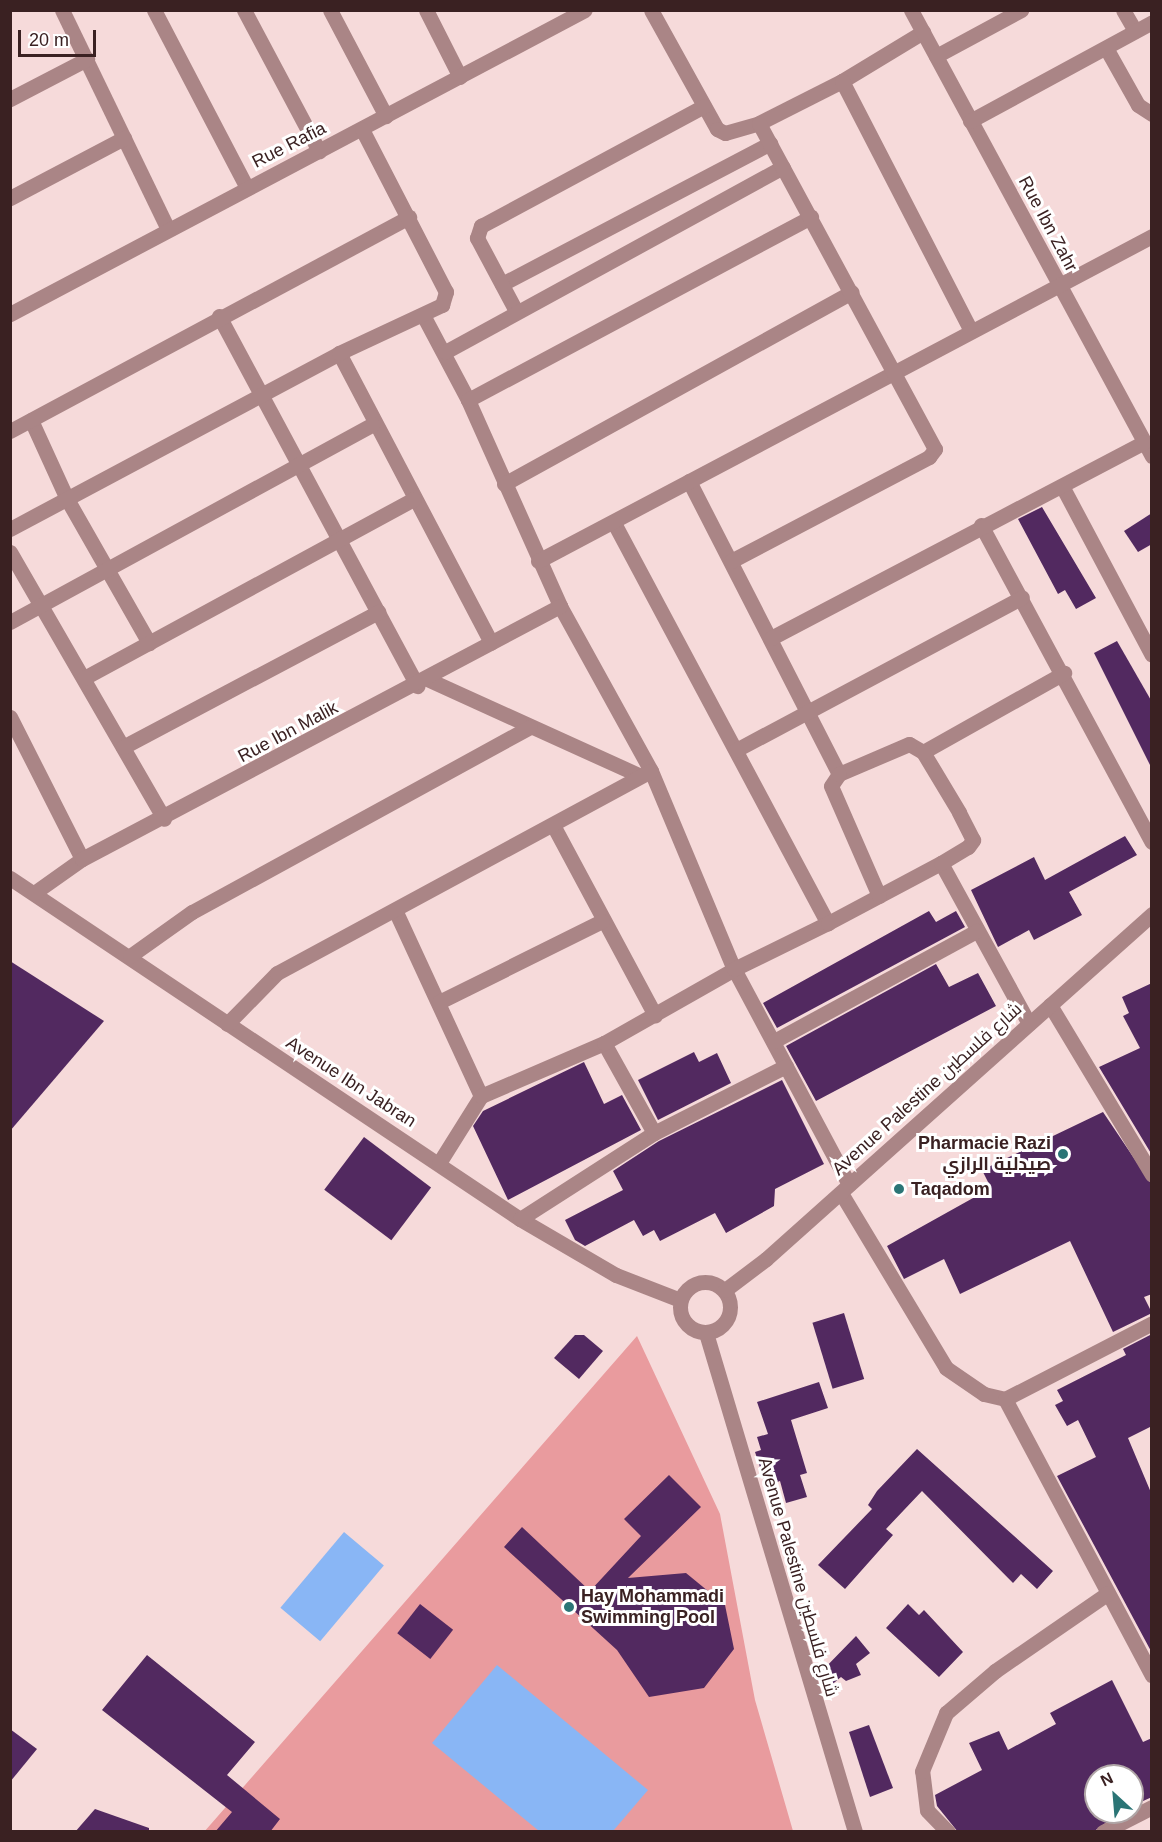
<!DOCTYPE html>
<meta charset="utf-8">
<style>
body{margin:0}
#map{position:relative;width:1162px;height:1842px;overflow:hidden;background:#f6dada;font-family:Helvetica,Cairo,sans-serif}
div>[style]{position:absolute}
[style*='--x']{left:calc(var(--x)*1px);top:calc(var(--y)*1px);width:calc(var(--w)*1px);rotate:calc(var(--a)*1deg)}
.green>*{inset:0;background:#e99b9e}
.water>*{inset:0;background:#89b6f5;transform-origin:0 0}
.building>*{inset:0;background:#522960;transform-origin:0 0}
.minor>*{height:15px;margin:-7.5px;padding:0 7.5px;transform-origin:7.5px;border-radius:7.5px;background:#aa8586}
.minor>.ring{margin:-7.5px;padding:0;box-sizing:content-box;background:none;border:15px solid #aa8586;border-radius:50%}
.dots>*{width:16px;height:16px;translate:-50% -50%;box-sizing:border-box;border:3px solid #fff;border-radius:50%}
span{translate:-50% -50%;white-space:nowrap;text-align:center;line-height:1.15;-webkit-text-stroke:6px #fff;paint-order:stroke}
.street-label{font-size:18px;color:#3a2122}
.poi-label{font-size:18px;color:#3a2122;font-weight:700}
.right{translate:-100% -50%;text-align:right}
.left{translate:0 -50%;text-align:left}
.frame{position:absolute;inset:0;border:12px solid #3a2122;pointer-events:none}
.north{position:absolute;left:1084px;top:1764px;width:60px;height:60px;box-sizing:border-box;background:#fff;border:2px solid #b0a6a7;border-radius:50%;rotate:334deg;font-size:16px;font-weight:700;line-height:24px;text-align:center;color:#3a2122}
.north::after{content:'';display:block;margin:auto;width:21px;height:27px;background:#2b7576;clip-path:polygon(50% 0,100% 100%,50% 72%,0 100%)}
.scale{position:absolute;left:18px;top:30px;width:78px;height:27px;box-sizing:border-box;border:3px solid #3a2122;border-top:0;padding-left:8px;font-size:18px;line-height:21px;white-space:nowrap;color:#3a2122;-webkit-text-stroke:4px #fff;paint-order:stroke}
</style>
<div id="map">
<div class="green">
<i style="clip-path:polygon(637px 1336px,720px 1514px,755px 1700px,793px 1831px,204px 1832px)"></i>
</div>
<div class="water">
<i style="left:344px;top:1532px;width:52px;height:99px;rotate:40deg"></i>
<i style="clip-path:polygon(497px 1665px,648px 1790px,613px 1831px,539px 1831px,432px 1743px)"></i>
</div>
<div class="building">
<i style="clip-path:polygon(1042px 507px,1096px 598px,1076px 609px,1065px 590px,1058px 594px,1018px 519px)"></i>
<i style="clip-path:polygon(1152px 513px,1152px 544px,1138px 552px,1124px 531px)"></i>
<i style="clip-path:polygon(1117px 641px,1152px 702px,1152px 769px,1094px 653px)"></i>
<i style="clip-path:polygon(1125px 836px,1137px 855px,1069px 892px,1082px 915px,1034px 940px,1029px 930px,998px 947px,971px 890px,1034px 857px,1045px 880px)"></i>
<i style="clip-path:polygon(929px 911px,936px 922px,956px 911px,965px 927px,777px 1028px,763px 1003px)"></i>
<i style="clip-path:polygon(10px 961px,104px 1021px,10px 1131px)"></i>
<i style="clip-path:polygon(936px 964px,949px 987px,978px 973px,996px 1006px,816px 1101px,786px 1046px)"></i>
<i style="clip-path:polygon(1152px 983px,1152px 1155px,1099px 1067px,1140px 1048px,1123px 1016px,1129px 1013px,1122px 997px)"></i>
<i style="clip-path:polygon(694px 1052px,699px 1062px,717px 1053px,731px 1083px,658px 1120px,638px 1080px)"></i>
<i style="clip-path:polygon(584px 1062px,604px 1104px,622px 1095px,641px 1130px,508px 1200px,473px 1126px,483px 1111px)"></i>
<i style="clip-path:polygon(782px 1080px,824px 1164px,775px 1189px,774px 1206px,726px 1233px,715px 1213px,660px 1241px,654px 1230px,643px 1236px,634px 1220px,585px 1246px,575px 1240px,565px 1220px,623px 1190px,613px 1171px,659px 1141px)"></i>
<i style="clip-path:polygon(1103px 1112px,1152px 1185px,1152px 1294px,1144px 1297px,1152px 1313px,1113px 1332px,1070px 1241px,960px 1294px,944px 1259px,904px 1279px,887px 1246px,991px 1188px,982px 1170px)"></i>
<i style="left:364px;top:1137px;width:84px;height:66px;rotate:37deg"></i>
<i style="left:844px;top:1313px;width:69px;height:33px;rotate:73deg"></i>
<i style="clip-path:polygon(1152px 1334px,1152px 1426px,1128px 1438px,1152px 1495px,1152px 1653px,1057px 1476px,1096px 1457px,1078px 1420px,1067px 1426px,1055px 1405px,1063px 1401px,1057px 1390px,1126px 1355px,1123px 1349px)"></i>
<i style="clip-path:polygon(575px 1335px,584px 1335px,603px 1351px,579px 1379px,554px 1358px)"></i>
<i style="clip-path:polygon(819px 1382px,828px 1408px,791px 1420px,807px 1473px,800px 1475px,807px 1497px,786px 1503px,780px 1481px,766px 1486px,755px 1452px,761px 1450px,757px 1437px,768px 1434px,757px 1402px)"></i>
<i style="clip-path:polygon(917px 1449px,1053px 1571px,1037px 1589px,1021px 1574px,1013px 1583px,922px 1491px,886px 1529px,893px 1535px,845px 1589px,818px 1565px,872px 1509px,868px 1505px,877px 1491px)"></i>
<i style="clip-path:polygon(669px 1475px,701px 1507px,628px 1578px,686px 1573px,725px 1605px,734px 1649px,704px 1688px,649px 1697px,617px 1650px,504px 1547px,522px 1527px,590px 1591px,641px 1536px,624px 1519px)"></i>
<i style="left:420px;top:1604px;width:42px;height:37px;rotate:38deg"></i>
<i style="clip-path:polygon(908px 1604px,919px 1615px,924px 1610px,963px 1652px,939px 1677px,886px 1628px)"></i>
<i style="clip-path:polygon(856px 1636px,870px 1653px,856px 1664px,861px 1675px,846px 1681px,841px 1677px,823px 1692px,818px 1675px)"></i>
<i style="clip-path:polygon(147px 1655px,255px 1742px,227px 1775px,280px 1819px,270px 1832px,215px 1832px,232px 1812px,102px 1710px)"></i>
<i style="clip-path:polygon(1112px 1680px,1143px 1742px,1152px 1738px,1152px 1797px,1132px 1806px,1132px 1776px,1096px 1776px,1096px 1812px,1121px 1812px,1093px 1832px,958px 1832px,937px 1806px,935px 1795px,982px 1770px,969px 1743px,999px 1731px,1008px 1750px,1056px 1724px,1050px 1713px)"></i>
<i style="clip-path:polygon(869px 1725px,893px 1788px,870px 1797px,849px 1732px)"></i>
<i style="clip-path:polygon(10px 1729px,37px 1749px,10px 1782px)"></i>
<i style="clip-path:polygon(95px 1809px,149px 1828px,149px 1832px,75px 1832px)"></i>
</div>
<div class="minor">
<i style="--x:62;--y:10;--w:243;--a:64.2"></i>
<i style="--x:154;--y:10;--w:201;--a:62.4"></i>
<i style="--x:244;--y:10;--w:160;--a:62"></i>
<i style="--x:330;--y:10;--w:120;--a:62.2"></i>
<i style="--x:426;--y:10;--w:75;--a:63.1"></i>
<i style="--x:651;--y:10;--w:136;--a:61"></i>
<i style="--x:717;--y:129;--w:9;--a:27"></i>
<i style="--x:725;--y:133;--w:35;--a:-16"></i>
<i style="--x:759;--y:123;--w:93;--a:-26.8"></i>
<i style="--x:842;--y:81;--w:95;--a:-31.2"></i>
<i style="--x:911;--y:10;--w:507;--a:61.62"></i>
<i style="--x:1123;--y:10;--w:24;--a:60"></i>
<i style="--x:1106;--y:48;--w:65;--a:60.7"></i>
<i style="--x:1138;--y:105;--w:17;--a:33"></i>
<i style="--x:936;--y:56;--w:97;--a:-28.4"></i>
<i style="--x:842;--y:81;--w:279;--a:62.7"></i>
<i style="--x:10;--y:99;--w:87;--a:-27.5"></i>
<i style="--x:970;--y:121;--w:207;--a:-28.5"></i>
<i style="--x:10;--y:198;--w:129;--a:-27.8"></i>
<i style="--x:502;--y:284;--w:303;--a:-27.7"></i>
<i style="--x:516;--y:311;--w:83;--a:-118.1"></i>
<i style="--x:477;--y:238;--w:13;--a:-72"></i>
<i style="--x:481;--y:226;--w:253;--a:-28.3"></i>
<i style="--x:10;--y:314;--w:650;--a:-27.87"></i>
<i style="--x:423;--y:315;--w:96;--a:62.1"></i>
<i style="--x:468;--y:400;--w:226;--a:65.9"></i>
<i style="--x:560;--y:606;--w:188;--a:61.1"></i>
<i style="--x:651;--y:771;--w:215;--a:67.3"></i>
<i style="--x:734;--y:969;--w:244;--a:61.9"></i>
<i style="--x:219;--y:316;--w:420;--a:61.8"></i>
<i style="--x:445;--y:352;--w:385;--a:-28.7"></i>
<i style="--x:339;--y:353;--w:327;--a:62.3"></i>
<i style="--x:468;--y:400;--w:389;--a:-28.1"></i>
<i style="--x:31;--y:420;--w:87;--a:65.5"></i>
<i style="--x:67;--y:499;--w:166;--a:60.3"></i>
<i style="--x:10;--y:431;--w:453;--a:-28.2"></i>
<i style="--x:689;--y:481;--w:329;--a:62.9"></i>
<i style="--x:504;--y:484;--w:397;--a:-28.9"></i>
<i style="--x:1062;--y:486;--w:191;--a:62"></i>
<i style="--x:614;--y:523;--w:454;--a:61.9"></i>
<i style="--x:981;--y:525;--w:360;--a:61.7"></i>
<i style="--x:10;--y:529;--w:373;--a:-28.1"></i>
<i style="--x:339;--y:353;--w:114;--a:-25"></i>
<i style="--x:442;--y:305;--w:14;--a:-73"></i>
<i style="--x:446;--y:292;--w:183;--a:-117.3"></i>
<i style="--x:10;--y:552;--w:308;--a:60"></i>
<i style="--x:538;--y:561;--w:695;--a:-27.89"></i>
<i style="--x:731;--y:561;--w:224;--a:-27.7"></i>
<i style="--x:929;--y:457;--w:10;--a:-53"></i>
<i style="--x:935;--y:449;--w:370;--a:-118.4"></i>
<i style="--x:10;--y:622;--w:413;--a:-28.6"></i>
<i style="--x:771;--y:638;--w:421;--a:-27.7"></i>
<i style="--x:84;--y:678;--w:375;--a:-28.5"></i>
<i style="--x:427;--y:679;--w:233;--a:24.4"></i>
<i style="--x:10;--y:717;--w:159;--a:63.1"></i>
<i style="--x:123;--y:747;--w:289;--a:-27.9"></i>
<i style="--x:736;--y:750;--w:324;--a:-28.1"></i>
<i style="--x:923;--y:752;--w:162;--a:-29.3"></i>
<i style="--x:553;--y:825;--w:216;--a:61.8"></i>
<i style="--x:941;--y:863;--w:183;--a:61.3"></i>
<i style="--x:10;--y:878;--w:613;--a:33.77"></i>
<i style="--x:520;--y:1219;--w:111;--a:30.3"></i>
<i style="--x:616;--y:1275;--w:69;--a:21.3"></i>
<i style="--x:34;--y:893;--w:59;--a:-35.3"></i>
<i style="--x:82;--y:859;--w:541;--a:-27.89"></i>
<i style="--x:395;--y:910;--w:205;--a:65.2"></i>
<i style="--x:130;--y:956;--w:76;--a:-35.4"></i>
<i style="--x:192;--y:912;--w:385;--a:-28.7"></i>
<i style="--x:439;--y:1002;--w:182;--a:-26.4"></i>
<i style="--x:1050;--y:1005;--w:198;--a:59"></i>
<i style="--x:227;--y:1024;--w:71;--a:-45.6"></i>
<i style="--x:277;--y:973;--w:425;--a:-28.4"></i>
<i style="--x:774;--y:1041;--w:231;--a:-28.5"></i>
<i style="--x:604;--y:1043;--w:103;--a:60.9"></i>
<i style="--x:439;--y:1163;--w:79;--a:-57.9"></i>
<i style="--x:481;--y:1096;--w:134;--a:-23.3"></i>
<i style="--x:604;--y:1043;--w:150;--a:-29.6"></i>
<i style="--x:734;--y:969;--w:105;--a:-26.1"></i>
<i style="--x:828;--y:923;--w:128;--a:-28"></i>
<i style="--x:941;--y:863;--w:31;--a:-31"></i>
<i style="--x:968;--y:847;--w:9;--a:-54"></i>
<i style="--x:973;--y:840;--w:31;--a:-117"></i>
<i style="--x:959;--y:812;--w:70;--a:-121"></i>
<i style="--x:923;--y:752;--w:16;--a:-150"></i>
<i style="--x:909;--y:744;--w:76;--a:156.8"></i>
<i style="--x:839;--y:774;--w:14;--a:124"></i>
<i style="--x:831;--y:786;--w:120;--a:66.4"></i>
<i style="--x:841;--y:1193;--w:204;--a:59"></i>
<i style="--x:946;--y:1368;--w:46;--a:34.4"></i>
<i style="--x:984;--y:1394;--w:22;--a:13"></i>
<i style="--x:1005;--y:1399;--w:313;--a:62"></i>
<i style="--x:520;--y:1219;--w:159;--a:-32.7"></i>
<i style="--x:654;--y:1133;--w:148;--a:-26.9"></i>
<i class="ring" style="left:680px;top:1282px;width:35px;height:35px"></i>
<i style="--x:725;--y:1290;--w:51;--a:-37.1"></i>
<i style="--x:766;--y:1259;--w:518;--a:-41.79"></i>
<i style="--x:706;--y:1333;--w:521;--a:73.37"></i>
<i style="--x:1005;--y:1399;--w:165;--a:-27.3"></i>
<i style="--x:948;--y:1832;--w:30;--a:-134"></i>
<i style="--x:927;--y:1810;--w:39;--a:-97"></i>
<i style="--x:922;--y:1771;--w:63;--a:-67.5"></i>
<i style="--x:946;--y:1713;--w:65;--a:-40.6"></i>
<i style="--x:995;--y:1671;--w:137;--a:-34.6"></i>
<i style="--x:1103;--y:1832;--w:55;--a:-27"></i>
</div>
<div class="dots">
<i style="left:1063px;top:1154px;background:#2b7576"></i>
<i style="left:899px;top:1189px;background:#2b7576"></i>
<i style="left:569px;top:1607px;background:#2b7576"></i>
</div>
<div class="street-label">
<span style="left:289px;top:145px;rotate:-27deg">Rue Rafia</span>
<span style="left:1048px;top:224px;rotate:62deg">Rue Ibn Zahr</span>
<span style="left:288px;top:732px;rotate:-28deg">Rue Ibn Malik</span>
<span style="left:351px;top:1082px;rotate:33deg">Avenue Ibn Jabran</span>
<span style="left:927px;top:1089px;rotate:-42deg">Avenue Palestine شارع فلسطين</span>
<span style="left:798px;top:1577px;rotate:74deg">Avenue Palestine شارع فلسطين</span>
</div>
<div class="poi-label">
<span class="right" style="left:1051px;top:1154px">Pharmacie Razi<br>صيدلية الرازي</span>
<span class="left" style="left:911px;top:1189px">Taqadom</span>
<span class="left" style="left:581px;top:1607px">Hay Mohammadi<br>Swimming Pool</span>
</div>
<div class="frame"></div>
<div class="north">N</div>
<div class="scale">20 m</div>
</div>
